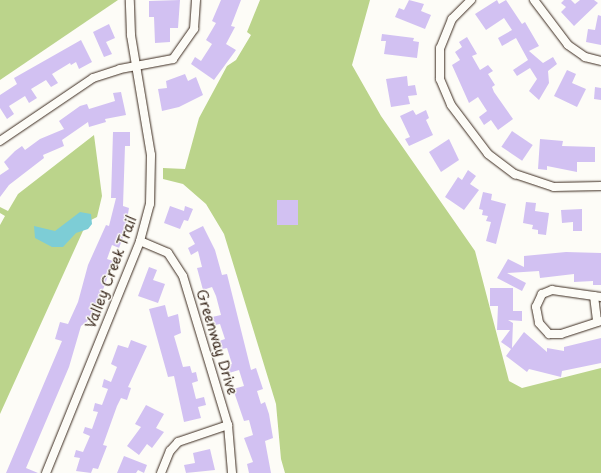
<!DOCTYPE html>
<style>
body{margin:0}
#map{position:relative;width:601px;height:473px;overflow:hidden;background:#fdfcf7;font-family:"Playpen Sans",sans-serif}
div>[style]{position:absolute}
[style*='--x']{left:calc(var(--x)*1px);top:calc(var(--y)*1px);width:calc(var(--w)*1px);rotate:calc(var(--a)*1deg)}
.green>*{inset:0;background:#bbd48b}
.water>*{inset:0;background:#7dcdd6}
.building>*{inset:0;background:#d2c1f2;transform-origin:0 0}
.roads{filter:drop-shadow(0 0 1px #3b2a1e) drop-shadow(0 0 1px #3b2a1e)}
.minor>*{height:8px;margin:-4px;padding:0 4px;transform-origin:4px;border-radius:4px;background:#fdfcf7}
span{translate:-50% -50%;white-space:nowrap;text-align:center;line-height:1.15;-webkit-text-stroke:3px #fdfcf7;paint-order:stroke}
.street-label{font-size:14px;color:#3b2a1e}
</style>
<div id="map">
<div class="green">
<i style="clip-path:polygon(0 0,118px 0,0 80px)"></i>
<i style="clip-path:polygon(260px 0,370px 0,352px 65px,381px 116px,475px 251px,509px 381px,522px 388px,601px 368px,601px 473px,285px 473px,281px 459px,276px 404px,224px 234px,206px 204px,183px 184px,163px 179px,163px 168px,185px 169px,199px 118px,227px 66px,236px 60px,251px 35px,247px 32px)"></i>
<i style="clip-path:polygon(94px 135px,102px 196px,97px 217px,87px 222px,0 414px,0 225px,5px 216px,0 213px,0 207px,8px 211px,18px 194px)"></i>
</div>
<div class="water">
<i style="clip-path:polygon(80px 212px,91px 214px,92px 224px,88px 229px,76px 233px,63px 247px,52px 247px,35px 238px,34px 226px,55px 231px)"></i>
</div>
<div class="building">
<i style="clip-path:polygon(180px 0,178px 28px,170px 28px,170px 42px,155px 43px,154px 17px,149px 17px,149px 1px)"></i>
<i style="clip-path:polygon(221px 0,241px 0,231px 26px,235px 27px,226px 44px,236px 50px,214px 80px,191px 64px,195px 57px,201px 61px,212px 44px,206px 40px,216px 23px,212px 21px)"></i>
<i style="clip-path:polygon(409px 0,424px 4px,421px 11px,431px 15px,425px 29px,395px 17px,399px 8px,404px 10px)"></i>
<i style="clip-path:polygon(497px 0,499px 4px,506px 0,522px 24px,525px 22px,539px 46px,529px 51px,543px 63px,553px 57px,557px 64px,548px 71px,549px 83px,539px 100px,529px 91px,537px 79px,530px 68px,517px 76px,513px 70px,528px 60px,516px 38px,502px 46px,498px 38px,512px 30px,504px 18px,486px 30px,475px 14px)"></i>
<i style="clip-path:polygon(564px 0,571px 0,575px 4px,580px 0,594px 0,598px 3px,574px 26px,561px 12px,566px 7px,561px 3px)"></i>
<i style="clip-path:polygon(598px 15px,601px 16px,601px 45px,586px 42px,588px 29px,595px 30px)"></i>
<i style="clip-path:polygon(109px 24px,115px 38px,106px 42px,112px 54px,104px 57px,93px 32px)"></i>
<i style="clip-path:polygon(382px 34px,414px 38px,413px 41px,419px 42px,417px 58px,384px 54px,386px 41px,381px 41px)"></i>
<i style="clip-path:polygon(467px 37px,477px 54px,472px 56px,480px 70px,488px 65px,493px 71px,488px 74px,495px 85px,492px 87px,494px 92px,513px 119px,498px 130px,491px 120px,484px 125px,479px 117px,487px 111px,478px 97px,469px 103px,452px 65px,460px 60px,455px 52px,462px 47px,459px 42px)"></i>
<i style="clip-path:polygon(81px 40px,92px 62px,79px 69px,76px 62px,71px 65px,70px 63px,52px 74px,58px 83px,51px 87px,46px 80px,31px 89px,37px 98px,29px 103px,25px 96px,9px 106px,14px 114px,7px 119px,0 108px,0 95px,17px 84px,14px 78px)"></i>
<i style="clip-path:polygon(567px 70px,576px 74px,572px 83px,586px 89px,577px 107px,554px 96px)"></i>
<i style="clip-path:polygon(185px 74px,188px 81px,196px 77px,203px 95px,179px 107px,162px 111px,158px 89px,167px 88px,166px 81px)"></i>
<i style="clip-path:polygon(407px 76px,408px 86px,415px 85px,417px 95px,408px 96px,410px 104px,391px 107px,386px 79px)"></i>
<i style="clip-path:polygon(595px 87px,601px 88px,601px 100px,594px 99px)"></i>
<i style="clip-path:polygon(121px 92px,126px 115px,105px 119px,106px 122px,89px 127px,88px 122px,62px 140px,64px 146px,43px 155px,44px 158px,9px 185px,0 197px,0 175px,9px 169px,4px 162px,15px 151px,22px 146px,25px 150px,40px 139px,64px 129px,59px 121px,80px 106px,87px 104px,89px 109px,115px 101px,113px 93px)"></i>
<i style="clip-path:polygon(413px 110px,416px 115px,426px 110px,429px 118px,426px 120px,433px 135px,409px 146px,405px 139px,410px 137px,400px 116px)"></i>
<i style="left:512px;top:131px;width:25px;height:19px;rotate:34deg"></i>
<i style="clip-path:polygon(113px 132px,130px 132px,130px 146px,125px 146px,123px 206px,129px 208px,125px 232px,119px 248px,112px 245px,107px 259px,113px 261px,104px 287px,90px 319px,81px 326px,69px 367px,26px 468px,38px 473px,6px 473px,62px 341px,55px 339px,60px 322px,68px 324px,78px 302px,88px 265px,106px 225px,109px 226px,116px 198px,111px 198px)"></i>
<i style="clip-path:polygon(449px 139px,459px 160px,441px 172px,429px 152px)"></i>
<i style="clip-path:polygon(540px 139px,563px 141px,562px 146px,595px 147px,595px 162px,577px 162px,577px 172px,547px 166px,547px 170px,538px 169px)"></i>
<i style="clip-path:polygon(468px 170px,476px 176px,470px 184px,479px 190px,464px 210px,445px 197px,458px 177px,462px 180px)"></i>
<i style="clip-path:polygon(483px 192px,492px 194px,491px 200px,506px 204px,496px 244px,486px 241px,491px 222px,486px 221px,488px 216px,482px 215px,483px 210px,479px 209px)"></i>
<i style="left:277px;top:200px;width:21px;height:25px"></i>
<i style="clip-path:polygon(526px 202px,536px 203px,535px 211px,549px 213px,546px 235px,538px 234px,538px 230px,532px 229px,533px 225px,523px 223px)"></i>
<i style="clip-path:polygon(170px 206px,184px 211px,185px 206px,193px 209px,188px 221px,184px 220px,180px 229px,164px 223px)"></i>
<i style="clip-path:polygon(582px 209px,582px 231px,573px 231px,573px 222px,562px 223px,561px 210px)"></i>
<i style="clip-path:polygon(203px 226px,215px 250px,222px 275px,227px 274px,251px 370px,256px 368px,263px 389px,257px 391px,261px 404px,265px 402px,269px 414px,273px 438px,265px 441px,271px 473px,249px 473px,247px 464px,253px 462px,244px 438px,253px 435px,249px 420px,244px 421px,233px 389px,244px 386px,239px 370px,229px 373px,227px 366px,232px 364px,227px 348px,222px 349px,219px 341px,225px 339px,220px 324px,215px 325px,212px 317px,221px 315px,216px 296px,212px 287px,203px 290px,197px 268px,202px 267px,198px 251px,191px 255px,188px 248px,195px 244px,189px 233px)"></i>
<i style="clip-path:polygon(566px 252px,601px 253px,601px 285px,593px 285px,593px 281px,574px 282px,574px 274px,540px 278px,539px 271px,507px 273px,526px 283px,522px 291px,497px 278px,508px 259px,524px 267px,524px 256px)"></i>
<i style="clip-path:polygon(149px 267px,157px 270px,153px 280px,165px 284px,158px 303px,138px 296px)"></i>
<i style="clip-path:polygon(490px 288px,513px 288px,513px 311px,522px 311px,522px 321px,508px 320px,513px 323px,512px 348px,524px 332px,547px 352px,547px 348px,564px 351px,564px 347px,601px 338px,601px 363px,562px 371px,561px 377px,529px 369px,527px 372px,506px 356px,511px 349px,501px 342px,510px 330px,497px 330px,498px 306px,490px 306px)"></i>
<i style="clip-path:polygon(165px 305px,168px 317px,178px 314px,181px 333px,174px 336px,183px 367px,190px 366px,192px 373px,196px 372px,198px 381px,192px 383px,196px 399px,204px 397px,206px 405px,198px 407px,201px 418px,184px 422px,174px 376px,168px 377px,149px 309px)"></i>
<i style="clip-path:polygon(131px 340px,147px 346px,128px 387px,131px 388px,127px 400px,121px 398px,117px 406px,103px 445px,107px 446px,98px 469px,93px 468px,91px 473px,76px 471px,80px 458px,74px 457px,76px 450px,83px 452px,90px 436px,83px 433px,85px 427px,92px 429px,98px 412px,93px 411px,95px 403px,102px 405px,108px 389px,102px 387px,104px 379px,111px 382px,117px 367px,111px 364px,118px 345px,128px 348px)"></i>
<i style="clip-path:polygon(146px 405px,164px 414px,156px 428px,164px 432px,152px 448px,147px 444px,139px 455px,127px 446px,141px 427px,135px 424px)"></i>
<i style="clip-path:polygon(210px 449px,215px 470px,186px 473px,184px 465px,195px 463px,193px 453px)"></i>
<i style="clip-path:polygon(124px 456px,147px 465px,144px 473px,138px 470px,136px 473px,117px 473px)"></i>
</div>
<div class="roads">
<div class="minor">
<i style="--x:471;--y:0;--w:27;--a:135"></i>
<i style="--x:452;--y:19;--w:31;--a:112"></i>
<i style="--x:440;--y:48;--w:31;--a:90"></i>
<i style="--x:440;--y:79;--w:28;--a:67"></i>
<i style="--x:451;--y:105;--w:61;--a:52.9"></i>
<i style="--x:488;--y:154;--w:34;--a:37"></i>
<i style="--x:515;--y:174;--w:41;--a:18.4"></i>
<i style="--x:554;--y:187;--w:47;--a:-1.2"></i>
<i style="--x:534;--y:0;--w:56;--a:52.9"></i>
<i style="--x:568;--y:45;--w:21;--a:35"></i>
<i style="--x:585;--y:57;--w:16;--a:14"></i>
<i style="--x:0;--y:141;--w:112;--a:-34.1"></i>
<i style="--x:93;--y:78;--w:28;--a:-18"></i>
<i style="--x:120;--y:69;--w:54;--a:-10.7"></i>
<i style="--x:173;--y:59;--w:37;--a:-55"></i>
<i style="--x:194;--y:29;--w:29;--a:-86"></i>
<i style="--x:140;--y:241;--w:30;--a:23"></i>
<i style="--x:168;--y:253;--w:27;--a:57"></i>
<i style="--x:183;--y:276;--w:156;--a:73.2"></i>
<i style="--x:228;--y:425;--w:48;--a:85.2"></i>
<i style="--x:594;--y:296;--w:26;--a:83"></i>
<i style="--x:601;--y:297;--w:49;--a:-171.9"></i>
<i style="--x:552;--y:290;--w:11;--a:158"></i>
<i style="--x:542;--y:294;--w:14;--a:115"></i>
<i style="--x:536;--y:307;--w:16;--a:79"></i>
<i style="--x:539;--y:323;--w:15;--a:48"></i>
<i style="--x:549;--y:334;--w:12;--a:0"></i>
<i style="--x:561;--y:334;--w:42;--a:-18"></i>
<i style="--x:46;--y:473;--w:250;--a:-67.9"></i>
<i style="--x:140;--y:241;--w:38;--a:-75"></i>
<i style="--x:150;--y:204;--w:49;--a:-88.8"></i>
<i style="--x:151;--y:155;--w:122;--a:-99.5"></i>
<i style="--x:131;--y:35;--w:35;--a:-92"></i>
<i style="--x:161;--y:473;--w:24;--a:-68"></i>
<i style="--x:170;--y:451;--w:12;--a:-48"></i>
<i style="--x:178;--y:442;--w:53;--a:-18.8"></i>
</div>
</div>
<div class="street-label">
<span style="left:111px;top:272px;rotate:-69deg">Valley Creek Trail</span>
<span style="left:217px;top:342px;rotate:73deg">Greenway Drive</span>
</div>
</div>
